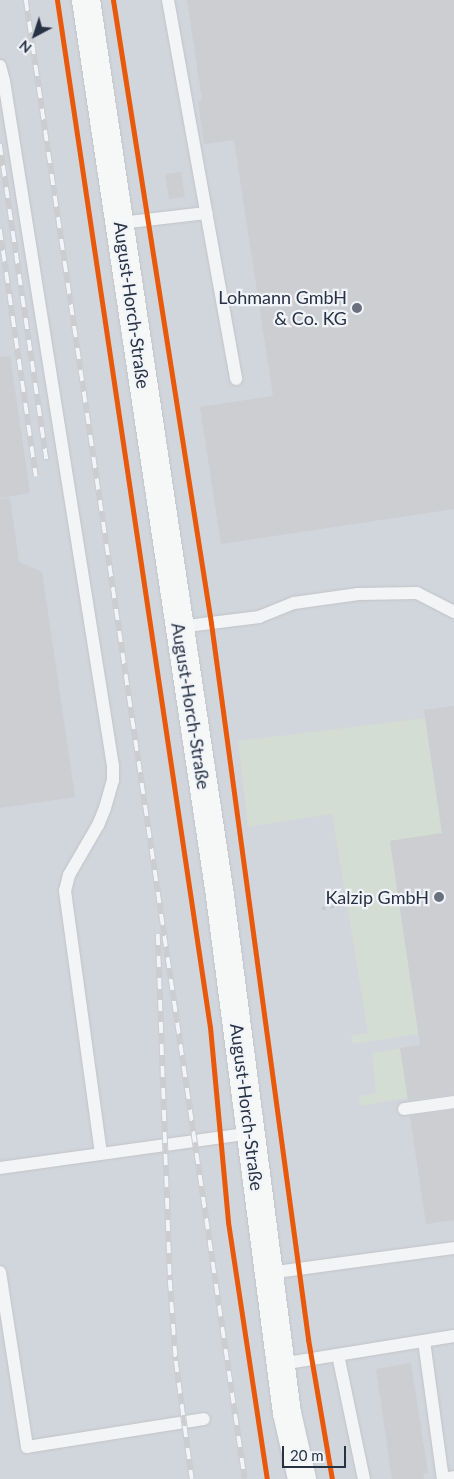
<!DOCTYPE html>
<meta charset="utf-8">
<style>
body{margin:0}
#map{position:relative;width:454px;height:1479px;overflow:hidden;background:#e3e6e9;font-family:Lato,sans-serif}
div>[style]{position:absolute}
[style*='--x']{left:calc(var(--x)*1px);top:calc(var(--y)*1px);width:calc(var(--w)*1px);rotate:calc(var(--a)*1deg)}
.built>*{inset:0;background:#d1d5dc;transform-origin:0 0}
.green>*{inset:0;background:#d4ddd3}
.building>*{inset:0;background:#ccced2;transform-origin:0 0}
.path>*{height:3px;margin-top:-1.5px;transform-origin:0;background:repeating-linear-gradient(90deg,#c4c7cc 0 4px,transparent 0 8px)}
.roads{filter:drop-shadow(0 0 1px #c1c4c7) drop-shadow(0 0 1px #c1c4c7)}
.service>*{height:12px;margin:-6px;padding:0 6px;transform-origin:6px;border-radius:6px;background:#f3f4f5}
.secondary>*{height:28px;margin:-14px;padding:0 14px;transform-origin:14px;border-radius:14px;background:#f6f7f7}
.rail>*{height:5.5px;margin-top:-2.75px;transform-origin:0;background:repeating-linear-gradient(90deg,#f1f4f8 0 11px,#cccdd0 0 22px);box-sizing:border-box;border-block:1px solid #cccdd0}
.cycleway>*{height:5px;margin:-2.5px;padding:0 2.5px;transform-origin:2.5px;border-radius:2.5px;background:#e8590c}
.dots>*{width:14px;height:14px;translate:-50% -50%;box-sizing:border-box;border:2px solid #f1f4f8;border-radius:50%}
span{translate:-50% -50%;white-space:nowrap;text-align:center;line-height:1.15;-webkit-text-stroke:4.5px #f1f4f8;paint-order:stroke}
.poi-label{font-size:18px;color:#283245}
.right{translate:-100% -50%;text-align:right}
.street-label{font-size:18px;color:#283245}
.north{position:absolute;left:10px;top:10px;width:50px;height:50px;-webkit-text-stroke:4px #f1f4f8;paint-order:stroke;rotate:220deg;font-size:14px;font-weight:700;line-height:20px;text-align:center;color:#283245}
.north::after{content:'';display:block;margin:auto;width:18px;height:22px;background:#283245;clip-path:polygon(50% 0,100% 100%,50% 72%,0 100%)}
.scale{position:absolute;left:282px;top:1446px;width:64px;height:22px;box-sizing:border-box;border:2px solid #283245;border-top:0;padding-left:6px;font-size:15px;line-height:18px;white-space:nowrap;color:#283245;-webkit-text-stroke:4px #f1f4f8;paint-order:stroke}
</style>
<div id="map">
<div class="built">
<i style="left:0;top:0;width:454px;height:1479px"></i>
</div>
<div class="green">
<i style="clip-path:polygon(425px 718px,442px 833px,390px 841px,419px 1034px,353px 1044px,351px 1036px,368px 1033px,332px 814px,248px 827px,238px 741px)"></i>
<i style="clip-path:polygon(400px 1048px,454px 1090px,360px 1106px,359px 1096px,376px 1093px,372px 1053px)"></i>
</div>
<div class="building">
<i style="clip-path:polygon(187px 0,454px 0,454px 509px,221px 544px,200px 407px,273px 396px,234px 140px,204px 144px,198px 101px,202px 100px)"></i>
<i style="left:181px;top:172px;width:25px;height:16px;rotate:81deg"></i>
<i style="clip-path:polygon(10px 356px,30px 493px,0 498px,0 357px)"></i>
<i style="clip-path:polygon(10px 498px,19px 562px,42px 572px,75px 797px,0 808px,0 499px)"></i>
<i style="clip-path:polygon(454px 706px,454px 1094px,408px 1100px,400px 1048px,420px 1045px,390px 841px,442px 833px,424px 710px)"></i>
<i style="clip-path:polygon(454px 1110px,454px 1220px,426px 1224px,410px 1116px)"></i>
<i style="clip-path:polygon(411px 1363px,428px 1473px,423px 1474px,424px 1479px,392px 1479px,376px 1369px)"></i>
</div>
<div class="path">
<i style="--x:322;--y:908;--w:103;--a:-8.9"></i>
</div>
<div class="roads">
<div class="service">
<i style="--x:168;--y:0;--w:385;--a:79.8"></i>
<i style="--x:0;--y:66;--w:16;--a:75"></i>
<i style="--x:4;--y:81;--w:694;--a:80.96"></i>
<i style="--x:113;--y:766;--w:14;--a:90"></i>
<i style="--x:113;--y:780;--w:29;--a:106"></i>
<i style="--x:105;--y:808;--w:18;--a:112"></i>
<i style="--x:98;--y:825;--w:58;--a:120.1"></i>
<i style="--x:69;--y:875;--w:16;--a:104"></i>
<i style="--x:65;--y:891;--w:265;--a:82.2"></i>
<i style="--x:120;--y:223;--w:87;--a:-6.6"></i>
<i style="--x:179;--y:627;--w:81;--a:-7.1"></i>
<i style="--x:259;--y:617;--w:38;--a:-22"></i>
<i style="--x:294;--y:603;--w:65;--a:-8"></i>
<i style="--x:358;--y:594;--w:59;--a:-1"></i>
<i style="--x:417;--y:593;--w:42;--a:27.2"></i>
<i style="--x:404;--y:1109;--w:50;--a:-8"></i>
<i style="--x:0;--y:1168;--w:253;--a:-7.9"></i>
<i style="--x:0;--y:1272;--w:177;--a:81.2"></i>
<i style="--x:27;--y:1447;--w:179;--a:-9"></i>
<i style="--x:269;--y:1273;--w:187;--a:-7.7"></i>
<i style="--x:424;--y:1341;--w:139;--a:82.2"></i>
<i style="--x:443;--y:1479;--w:11;--a:-10"></i>
<i style="--x:338;--y:1355;--w:127;--a:78.2"></i>
<i style="--x:281;--y:1364;--w:175;--a:-9.2"></i>
</div>
<div class="secondary">
<i style="--x:86;--y:0;--w:906;--a:81.49"></i>
<i style="--x:220;--y:896;--w:521;--a:82.62"></i>
<i style="--x:287;--y:1413;--w:68;--a:77.2"></i>
</div>
</div>
<div class="rail">
<i style="--x:26;--y:0;--w:1495;--a:81.58"></i>
<i style="--x:0;--y:144;--w:320;--a:81.6"></i>
<i style="--x:0;--y:229;--w:250;--a:81.7"></i>
<i style="--x:158;--y:934;--w:346;--a:88"></i>
<i style="--x:170;--y:1280;--w:81;--a:85.8"></i>
<i style="--x:176;--y:1361;--w:119;--a:82.3"></i>
</div>
<div class="cycleway">
<i style="--x:57;--y:0;--w:1038;--a:81.53"></i>
<i style="--x:210;--y:1027;--w:196;--a:84.7"></i>
<i style="--x:228;--y:1222;--w:260;--a:81.4"></i>
<i style="--x:113;--y:0;--w:631;--a:81.06"></i>
<i style="--x:211;--y:623;--w:723;--a:82.28"></i>
<i style="--x:308;--y:1339;--w:142;--a:80.3"></i>
</div>
<div class="dots">
<i style="left:357px;top:308px;background:#69717e"></i>
<i style="left:439px;top:897px;background:#69717e"></i>
</div>
<div class="poi-label">
<span class="right" style="left:347px;top:308px">Lohmann GmbH<br>&amp; Co. KG</span>
<span class="right" style="left:429px;top:897px">Kalzip GmbH</span>
</div>
<div class="street-label">
<span style="left:132px;top:305px;rotate:82deg">August-Horch-Straße</span>
<span style="left:191px;top:706px;rotate:81deg">August-Horch-Straße</span>
<span style="left:247px;top:1107px;rotate:83deg">August-Horch-Straße</span>
</div>
<div class="north">N</div>
<div class="scale">20 m</div>
</div>
